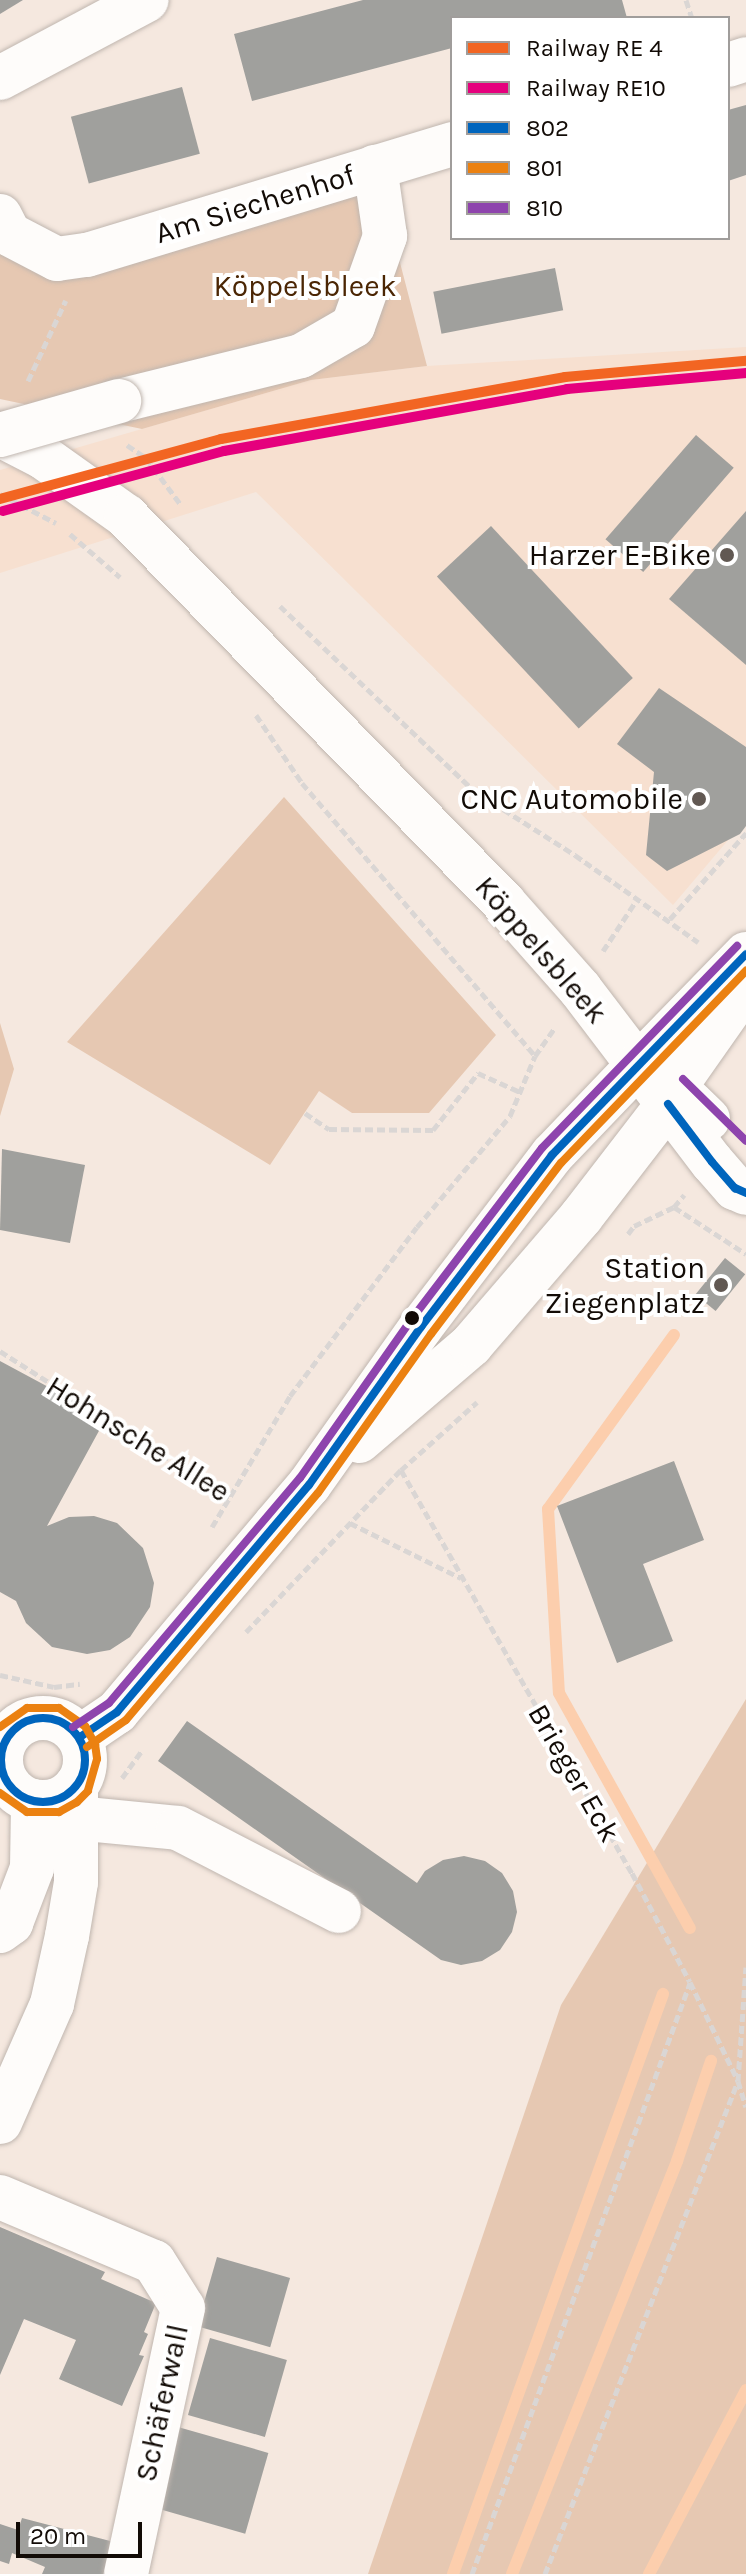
<!DOCTYPE html>
<meta charset="utf-8">
<style>
body{margin:0}
#map{position:relative;width:746px;height:2574px;overflow:hidden;background:#f5e8df;font-family:Karla,sans-serif}
div>[style]{position:absolute}
[style*='--x']{left:calc(var(--x)*1px);top:calc(var(--y)*1px);width:calc(var(--w)*1px);rotate:calc(var(--a)*1deg)}
.built>*{inset:0;background:#f7e0d0}
.green>*{inset:0;background:#e6c8b2}
.stream>*{height:12px;margin:-6px;padding:0 6px;transform-origin:6px;border-radius:6px;background:#fccead}
.building>*{inset:0;background:#a0a09d;transform-origin:0 0}
.path>*{height:5px;margin-top:-2.5px;transform-origin:0;background:repeating-linear-gradient(90deg,#dad6d4 0 8px,transparent 0 12px)}
.roads{filter:drop-shadow(0 0 2px #c0b6af) drop-shadow(0 0 2px #c0b6af)}
.minor>*{height:44px;margin:-22px;padding:0 22px;transform-origin:22px;border-radius:22px;background:#fefcfa}
.minor>.ring{margin:-22px;padding:0;box-sizing:content-box;background:none;border:44px solid #fefcfa;border-radius:50%}
.major>*{height:44px;margin:-22px;padding:0 22px;transform-origin:22px;border-radius:22px;background:#fefcfa}
.bridges{filter:drop-shadow(0 0 2px #c0b6af) drop-shadow(0 0 2px #c0b6af)}
.minor-bridge>*{height:44px;margin:-22px;padding:0 22px;transform-origin:22px;border-radius:22px;background:#fefcfa}
.bus-1>*{height:8px;margin:-4px;padding:0 4px;transform-origin:4px;border-radius:4px;background:#0065bd}
.bus-1>.ring{margin:-4px;padding:0;box-sizing:content-box;background:none;border:8px solid #0065bd;border-radius:50%}
.bus-2>*{height:8px;margin:-4px;padding:0 4px;transform-origin:4px;border-radius:4px;background:#eb8111}
.bus-3>*{height:8px;margin:-4px;padding:0 4px;transform-origin:4px;border-radius:4px;background:#8e44ad}
.rail-1>*{height:10px;margin:-5px;padding:0 5px;transform-origin:5px;border-radius:5px;background:#f26522}
.rail-2>*{height:10px;margin:-5px;padding:0 5px;transform-origin:5px;border-radius:5px;background:#e5007d}
.dots>*{width:22px;height:22px;translate:-50% -50%;box-sizing:border-box;border:4px solid #fff;border-radius:50%}
span{translate:-50% -50%;white-space:nowrap;text-align:center;line-height:1.15;-webkit-text-stroke:8px #fff;paint-order:stroke}
.street-label{font-size:30px;color:#120b06}
.park-label{font-size:30px;color:#4b2604}
.poi-label{font-size:30px;color:#120b06}
.right{translate:-100% -50%;text-align:right}
.legend{position:absolute;left:450px;top:16px;width:280px;height:224px;box-sizing:border-box;background:#fff;border:2px solid #a09d9b;margin:0;padding:10px 14px;list-style:none;font-size:24px;color:#120b06}
.legend li{display:flex;align-items:center;gap:16px;height:40px}
.legend b{width:40px;border:2px solid #a09d9b}
.scale{position:absolute;left:16px;top:2522px;width:126px;height:36px;box-sizing:border-box;border:4px solid #120b06;border-top:0;padding-left:10px;font-size:24px;line-height:28px;white-space:nowrap;color:#120b06;-webkit-text-stroke:6px #fff;paint-order:stroke}
</style>
<div id="map">
<div class="built">
<i style="clip-path:polygon(746px 347px,746px 819px,673px 905px,256px 492px,0 573px,0 470px,311px 380px,427px 366px)"></i>
</div>
<div class="green">
<i style="clip-path:polygon(375px 167px,427px 366px,311px 380px,142px 429px,0 399px,0 217px,57px 259px)"></i>
<i style="clip-path:polygon(284px 797px,496px 1035px,429px 1113px,352px 1113px,319px 1091px,270px 1165px,67px 1042px)"></i>
<i style="clip-path:polygon(0 1023px,14px 1069px,0 1116px)"></i>
<i style="clip-path:polygon(746px 1699px,746px 2574px,368px 2574px,561px 2005px)"></i>
</div>
<div class="stream">
<i style="--x:674;--y:1335;--w:215;--a:125.9"></i>
<i style="--x:548;--y:1509;--w:184;--a:86.6"></i>
<i style="--x:559;--y:1693;--w:269;--a:60.9"></i>
<i style="--x:453;--y:2574;--w:617;--a:-70.1"></i>
<i style="--x:512;--y:2574;--w:445;--a:-68.2"></i>
<i style="--x:677;--y:2161;--w:106;--a:-71.2"></i>
<i style="--x:649;--y:2574;--w:208;--a:-62.2"></i>
</div>
<div class="building">
<i style="clip-path:polygon(0 0,23px 0,0 14px)"></i>
<i style="clip-path:polygon(363px 0,622px 0,627px 18px,452px 18px,452px 48px,252px 101px,234px 34px)"></i>
<i style="left:182px;top:87px;width:69px;height:115px;rotate:75deg"></i>
<i style="clip-path:polygon(746px 105px,746px 175px,728px 181px,728px 110px)"></i>
<i style="left:555px;top:268px;width:43px;height:124px;rotate:79deg"></i>
<i style="left:696px;top:435px;width:50px;height:138px;rotate:41deg"></i>
<i style="clip-path:polygon(746px 511px,746px 665px,669px 599px)"></i>
<i style="left:491px;top:526px;width:208px;height:74px;rotate:47deg"></i>
<i style="clip-path:polygon(659px 688px,746px 747px,746px 826px,740px 834px,667px 871px,646px 855px,654px 772px,617px 744px)"></i>
<i style="clip-path:polygon(2px 1149px,85px 1165px,70px 1243px,0 1230px)"></i>
<i style="left:725px;top:1258px;width:26px;height:47px;rotate:39deg"></i>
<i style="clip-path:polygon(0 1361px,106px 1418px,47px 1526px,69px 1517px,94px 1516px,117px 1523px,143px 1548px,154px 1583px,150px 1607px,130px 1637px,110px 1650px,87px 1654px,52px 1647px,26px 1623px,16px 1601px,0 1592px)"></i>
<i style="clip-path:polygon(674px 1461px,704px 1540px,643px 1564px,673px 1641px,617px 1663px,557px 1506px)"></i>
<i style="clip-path:polygon(187px 1721px,417px 1883px,425px 1871px,443px 1860px,464px 1856px,485px 1861px,502px 1873px,513px 1891px,517px 1912px,512px 1932px,500px 1950px,482px 1961px,461px 1965px,441px 1960px,158px 1761px)"></i>
<i style="clip-path:polygon(0 2227px,105px 2272px,101px 2279px,156px 2303px,144px 2332px,148px 2334px,139px 2355px,144px 2356px,122px 2406px,59px 2379px,76px 2340px,24px 2319px,0 2375px)"></i>
<i style="left:217px;top:2257px;width:76px;height:72px;rotate:16deg"></i>
<i style="left:210px;top:2338px;width:80px;height:80px;rotate:16deg"></i>
<i style="left:178px;top:2427px;width:94px;height:84px;rotate:16deg"></i>
<i style="clip-path:polygon(22px 2518px,114px 2542px,106px 2574px,42px 2574px,45px 2567px,12px 2553px,9px 2564px,0 2561px,0 2524px,18px 2530px)"></i>
</div>
<div class="path">
<i style="--x:686;--y:0;--w:19;--a:72"></i>
<i style="--x:28;--y:381;--w:89;--a:-64.9"></i>
<i style="--x:127;--y:445;--w:23;--a:34"></i>
<i style="--x:146;--y:458;--w:59;--a:53.3"></i>
<i style="--x:0;--y:494;--w:63;--a:27.4"></i>
<i style="--x:70;--y:534;--w:66;--a:40.7"></i>
<i style="--x:280;--y:606;--w:267;--a:43.6"></i>
<i style="--x:473;--y:790;--w:121;--a:32.5"></i>
<i style="--x:575;--y:855;--w:151;--a:35.3"></i>
<i style="--x:256;--y:715;--w:82;--a:55.9"></i>
<i style="--x:302;--y:783;--w:359;--a:49.5"></i>
<i style="--x:670;--y:919;--w:115;--a:-48.5"></i>
<i style="--x:603;--y:951;--w:64;--a:-56.6"></i>
<i style="--x:305;--y:1113;--w:29;--a:34"></i>
<i style="--x:329;--y:1129;--w:104;--a:0.6"></i>
<i style="--x:433;--y:1130;--w:73;--a:-51.7"></i>
<i style="--x:478;--y:1073;--w:48;--a:24.4"></i>
<i style="--x:674;--y:1207;--w:86;--a:33.1"></i>
<i style="--x:628;--y:1234;--w:10;--a:-53"></i>
<i style="--x:634;--y:1226;--w:44;--a:-25.4"></i>
<i style="--x:674;--y:1207;--w:16;--a:-50"></i>
<i style="--x:0;--y:1351;--w:275;--a:32.5"></i>
<i style="--x:401;--y:1470;--w:465;--a:60.2"></i>
<i style="--x:632;--y:1873;--w:123;--a:62"></i>
<i style="--x:690;--y:1982;--w:110;--a:64.1"></i>
<i style="--x:738;--y:2081;--w:27;--a:73"></i>
<i style="--x:350;--y:1523;--w:124;--a:26.4"></i>
<i style="--x:212;--y:1527;--w:152;--a:-59.2"></i>
<i style="--x:290;--y:1396;--w:211;--a:-53.1"></i>
<i style="--x:417;--y:1227;--w:145;--a:-50"></i>
<i style="--x:510;--y:1116;--w:65;--a:-67.4"></i>
<i style="--x:535;--y:1056;--w:35;--a:-55"></i>
<i style="--x:246;--y:1632;--w:224;--a:-46.3"></i>
<i style="--x:401;--y:1470;--w:102;--a:-41.8"></i>
<i style="--x:0;--y:1675;--w:55;--a:12.5"></i>
<i style="--x:54;--y:1687;--w:26;--a:-7"></i>
<i style="--x:122;--y:1778;--w:34;--a:-54"></i>
<i style="--x:472;--y:2574;--w:630;--a:-69.75"></i>
<i style="--x:545;--y:2574;--w:529;--a:-68.62"></i>
<i style="--x:738;--y:2081;--w:114;--a:-86"></i>
</div>
<div class="roads">
<div class="minor">
<i style="--x:728;--y:65;--w:19;--a:-18"></i>
<i style="--x:0;--y:78;--w:166;--a:-28"></i>
<i style="--x:0;--y:216;--w:20;--a:63"></i>
<i style="--x:9;--y:234;--w:54;--a:27.5"></i>
<i style="--x:57;--y:259;--w:30;--a:-8"></i>
<i style="--x:87;--y:255;--w:382;--a:-16.9"></i>
<i style="--x:119;--y:401;--w:187;--a:-13.9"></i>
<i style="--x:301;--y:356;--w:60;--a:-30"></i>
<i style="--x:353;--y:326;--w:96;--a:-70.4"></i>
<i style="--x:385;--y:236;--w:70;--a:-98.2"></i>
<i style="--x:0;--y:435;--w:48;--a:27.1"></i>
<i style="--x:43;--y:457;--w:102;--a:35.4"></i>
<i style="--x:126;--y:516;--w:541;--a:45.67"></i>
<i style="--x:504;--y:903;--w:115;--a:48.5"></i>
<i style="--x:580;--y:989;--w:96;--a:52.7"></i>
<i style="--x:638;--y:1065;--w:124;--a:133.7"></i>
<i style="--x:552;--y:1155;--w:216;--a:127.3"></i>
<i style="--x:421;--y:1327;--w:194;--a:125.3"></i>
<i style="--x:309;--y:1485;--w:52;--a:130.4"></i>
<i style="--x:275;--y:1525;--w:245;--a:130.2"></i>
<i style="--x:117;--y:1712;--w:45;--a:146"></i>
<i style="--x:359;--y:1441;--w:148;--a:-40.6"></i>
<i style="--x:471;--y:1345;--w:169;--a:-49.3"></i>
<i style="--x:581;--y:1217;--w:143;--a:-52.4"></i>
<i style="--x:668;--y:1104;--w:18;--a:-68"></i>
<i style="--x:675;--y:1087;--w:18;--a:-117"></i>
<i class="ring" style="left:1px;top:1718px;width:40px;height:40px"></i>
<i style="--x:76;--y:1818;--w:102;--a:5.6"></i>
<i style="--x:178;--y:1828;--w:181;--a:27.3"></i>
<i style="--x:0;--y:1931;--w:14;--a:-36"></i>
<i style="--x:11;--y:1923;--w:59;--a:-69.1"></i>
<i style="--x:32;--y:1868;--w:67;--a:-89.1"></i>
<i style="--x:0;--y:2122;--w:129;--a:-66.2"></i>
<i style="--x:52;--y:2004;--w:70;--a:-77.6"></i>
<i style="--x:67;--y:1936;--w:55;--a:-80.5"></i>
<i style="--x:76;--y:1882;--w:96;--a:-90"></i>
<i style="--x:0;--y:2197;--w:167;--a:22.9"></i>
<i style="--x:154;--y:2262;--w:54;--a:57.8"></i>
<i style="--x:183;--y:2308;--w:272;--a:102.1"></i>
</div>
<div class="major">
<i style="--x:746;--y:954;--w:155;--a:134.2"></i>
<i style="--x:638;--y:1065;--w:122;--a:52.7"></i>
<i style="--x:712;--y:1162;--w:35;--a:49"></i>
<i style="--x:735;--y:1188;--w:12;--a:24"></i>
<i style="--x:708;--y:1119;--w:46;--a:-135.9"></i>
<i style="--x:675;--y:1087;--w:123;--a:-54.9"></i>
</div>
</div>
<div class="bridges">
<div class="minor-bridge">
<i style="--x:0;--y:435;--w:124;--a:-15.9"></i>
</div>
</div>
<div class="bus-1">
<i style="--x:668;--y:1104;--w:73;--a:52.8"></i>
<i style="--x:712;--y:1162;--w:35;--a:49"></i>
<i style="--x:735;--y:1188;--w:12;--a:24"></i>
<i class="ring" style="left:1px;top:1718px;width:76px;height:76px"></i>
<i style="--x:80;--y:1737;--w:45;--a:-34"></i>
<i style="--x:117;--y:1712;--w:297;--a:-49.8"></i>
<i style="--x:309;--y:1485;--w:194;--a:-54.7"></i>
<i style="--x:421;--y:1327;--w:216;--a:-52.7"></i>
<i style="--x:552;--y:1155;--w:279;--a:-46"></i>
</div>
<div class="bus-2">
<i style="--x:0;--y:1727;--w:33;--a:-35"></i>
<i style="--x:27;--y:1708;--w:32;--a:0"></i>
<i style="--x:59;--y:1708;--w:32;--a:35"></i>
<i style="--x:85;--y:1726;--w:21;--a:61"></i>
<i style="--x:95;--y:1744;--w:15;--a:82"></i>
<i style="--x:97;--y:1759;--w:33;--a:106"></i>
<i style="--x:88;--y:1791;--w:16;--a:135"></i>
<i style="--x:77;--y:1802;--w:21;--a:151"></i>
<i style="--x:59;--y:1812;--w:32;--a:180"></i>
<i style="--x:27;--y:1812;--w:33;--a:-145"></i>
<i style="--x:87;--y:1747;--w:47;--a:-34.7"></i>
<i style="--x:126;--y:1720;--w:297;--a:-49.8"></i>
<i style="--x:318;--y:1493;--w:195;--a:-54.6"></i>
<i style="--x:431;--y:1334;--w:215;--a:-52.8"></i>
<i style="--x:561;--y:1163;--w:267;--a:-46.1"></i>
</div>
<div class="bus-3">
<i style="--x:683;--y:1079;--w:88;--a:44.5"></i>
<i style="--x:73;--y:1727;--w:43;--a:-33.7"></i>
<i style="--x:109;--y:1703;--w:295;--a:-49.7"></i>
<i style="--x:300;--y:1478;--w:193;--a:-54.9"></i>
<i style="--x:411;--y:1320;--w:216;--a:-52.7"></i>
<i style="--x:542;--y:1148;--w:281;--a:-46"></i>
</div>
<div class="rail-1">
<i style="--x:0;--y:499;--w:229;--a:-15.2"></i>
<i style="--x:221;--y:439;--w:350;--a:-10.2"></i>
<i style="--x:565;--y:377;--w:182;--a:-5.1"></i>
</div>
<div class="rail-2">
<i style="--x:3;--y:511;--w:229;--a:-15.2"></i>
<i style="--x:224;--y:451;--w:349;--a:-10.2"></i>
<i style="--x:567;--y:389;--w:180;--a:-5.1"></i>
</div>
<div class="dots">
<i style="left:727px;top:555px;background:#615852"></i>
<i style="left:699px;top:799px;background:#615852"></i>
<i style="left:721px;top:1285px;background:#615852"></i>
<i style="left:412px;top:1318px;background:#120b06"></i>
</div>
<div class="street-label">
<span style="left:255px;top:204px;rotate:-17deg">Am Siechenhof</span>
<span style="left:541px;top:950px;rotate:49deg">Köppelsbleek</span>
<span style="left:138px;top:1439px;rotate:32deg">Hohnsche Allee</span>
<span style="left:574px;top:1773px;rotate:60deg">Brieger Eck</span>
<span style="left:162px;top:2403px;rotate:-78deg">Schäferwall</span>
</div>
<div class="park-label">
<span style="left:305px;top:286px">Köppelsbleek</span>
</div>
<div class="poi-label">
<span class="right" style="left:711px;top:555px">Harzer E-Bike</span>
<span class="right" style="left:683px;top:799px">CNC Automobile</span>
<span class="right" style="left:705px;top:1285px">Station<br>Ziegenplatz</span>
</div>
<ul class="legend">
<li><b style="height:10px;background:#f26522"></b>Railway RE 4</li>
<li><b style="height:10px;background:#e5007d"></b>Railway RE10</li>
<li><b style="height:10px;background:#0065bd"></b>802</li>
<li><b style="height:10px;background:#eb8111"></b>801</li>
<li><b style="height:10px;background:#8e44ad"></b>810</li>
</ul>
<div class="scale">20 m</div>
</div>
